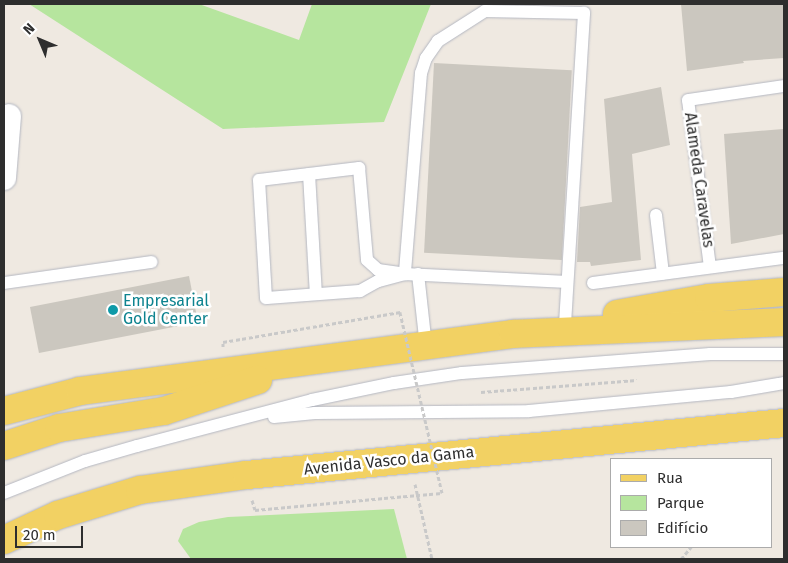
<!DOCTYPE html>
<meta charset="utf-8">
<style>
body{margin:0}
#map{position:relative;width:788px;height:563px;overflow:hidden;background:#efe9e1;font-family:"Fira Sans",sans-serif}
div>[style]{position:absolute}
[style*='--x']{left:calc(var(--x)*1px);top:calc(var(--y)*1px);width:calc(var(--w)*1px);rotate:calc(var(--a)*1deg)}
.green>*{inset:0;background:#b6e59e}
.building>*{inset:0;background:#cbc7bf;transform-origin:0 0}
.path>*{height:3px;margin-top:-1.5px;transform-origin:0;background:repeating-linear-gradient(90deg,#c9c9c9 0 4px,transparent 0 6.5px)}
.roads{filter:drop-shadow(0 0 1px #b4b7c1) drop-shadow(0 0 1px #b4b7c1)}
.service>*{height:12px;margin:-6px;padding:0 6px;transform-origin:6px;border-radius:6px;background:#fff}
.minor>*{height:24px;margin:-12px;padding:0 12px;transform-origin:12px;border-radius:12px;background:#fff}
.primary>*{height:28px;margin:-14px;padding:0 14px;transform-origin:14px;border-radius:14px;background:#f2d163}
.path-bridge>*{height:3px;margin-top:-1.5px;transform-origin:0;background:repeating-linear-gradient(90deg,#c9c9c9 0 4px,transparent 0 6.5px)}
.dots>*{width:14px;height:14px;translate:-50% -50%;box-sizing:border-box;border:2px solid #fff;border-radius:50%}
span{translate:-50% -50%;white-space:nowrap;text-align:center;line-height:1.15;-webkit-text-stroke:5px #fff;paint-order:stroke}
.street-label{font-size:16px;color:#2e2e2e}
.culture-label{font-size:16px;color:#0d838f}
.left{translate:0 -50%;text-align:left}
.frame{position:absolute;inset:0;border:5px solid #2e2e2e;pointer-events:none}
.legend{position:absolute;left:610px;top:458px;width:162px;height:90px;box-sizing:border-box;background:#fff;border:1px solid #ababab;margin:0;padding:6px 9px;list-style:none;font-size:15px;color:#2e2e2e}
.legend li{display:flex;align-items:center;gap:10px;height:25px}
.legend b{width:25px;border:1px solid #ababab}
.north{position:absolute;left:15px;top:15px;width:50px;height:50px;-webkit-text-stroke:4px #fff;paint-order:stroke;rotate:315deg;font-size:14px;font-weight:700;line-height:20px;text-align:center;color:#2e2e2e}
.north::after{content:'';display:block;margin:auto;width:18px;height:22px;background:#2e2e2e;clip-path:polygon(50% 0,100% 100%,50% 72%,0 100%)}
.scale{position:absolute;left:15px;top:526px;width:68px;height:22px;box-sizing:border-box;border:2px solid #2e2e2e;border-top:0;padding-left:6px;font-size:15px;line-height:18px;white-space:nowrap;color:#2e2e2e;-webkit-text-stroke:4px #fff;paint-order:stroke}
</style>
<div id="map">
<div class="green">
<i style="clip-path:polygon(29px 4px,199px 4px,299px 40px,312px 4px,431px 4px,384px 122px,223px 129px)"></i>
<i style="clip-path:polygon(394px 509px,407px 559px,191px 559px,178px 541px,183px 529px,199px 522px,228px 517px)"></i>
</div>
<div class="building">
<i style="clip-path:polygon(681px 4px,784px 4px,784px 58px,743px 61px,744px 63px,687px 71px)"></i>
<i style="left:434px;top:63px;width:138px;height:190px;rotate:3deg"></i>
<i style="clip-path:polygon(661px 87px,670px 145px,632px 154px,641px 260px,591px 266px,590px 262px,577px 262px,580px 207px,612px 202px,604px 99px)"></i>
<i style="clip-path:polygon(783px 129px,784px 234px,731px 244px,724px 134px)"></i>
<i style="left:189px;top:276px;width:47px;height:162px;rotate:79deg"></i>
</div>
<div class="path">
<i style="--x:223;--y:347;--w:5;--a:-90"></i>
<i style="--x:223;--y:342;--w:180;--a:-9.6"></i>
<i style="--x:481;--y:392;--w:156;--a:-4.4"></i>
<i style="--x:415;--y:484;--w:77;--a:77.2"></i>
<i style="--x:252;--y:500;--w:10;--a:73"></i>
<i style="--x:255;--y:510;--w:130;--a:-5.3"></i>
<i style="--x:681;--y:559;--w:16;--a:-50"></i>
</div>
<div class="roads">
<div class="service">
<i style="--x:359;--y:168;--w:92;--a:85"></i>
<i style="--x:367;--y:260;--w:15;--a:42"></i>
<i style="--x:378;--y:270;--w:27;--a:8"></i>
<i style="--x:405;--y:274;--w:28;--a:165"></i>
<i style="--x:378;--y:281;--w:21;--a:151"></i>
<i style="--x:360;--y:291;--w:94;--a:175.7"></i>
<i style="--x:266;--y:298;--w:118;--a:-93.4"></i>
<i style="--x:259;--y:180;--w:101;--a:-6.8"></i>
<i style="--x:309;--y:174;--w:120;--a:86.7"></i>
<i style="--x:656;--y:215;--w:59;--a:83.2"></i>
<i style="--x:710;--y:267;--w:168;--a:-97.5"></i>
<i style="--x:688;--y:100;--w:97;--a:-8.3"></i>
<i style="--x:418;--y:274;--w:72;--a:83.7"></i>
<i style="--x:4;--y:283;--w:149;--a:-8.1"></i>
<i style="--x:593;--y:283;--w:193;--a:-7.5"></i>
<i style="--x:565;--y:324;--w:312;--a:-86.5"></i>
<i style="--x:584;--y:13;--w:99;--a:-178.8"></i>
<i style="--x:485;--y:11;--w:56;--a:147.4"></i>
<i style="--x:438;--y:41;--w:21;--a:125"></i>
<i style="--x:426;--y:58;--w:16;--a:108"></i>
<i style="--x:421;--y:73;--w:202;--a:94.6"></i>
<i style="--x:405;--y:274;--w:162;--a:2.8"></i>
<i style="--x:274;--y:417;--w:41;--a:-5.6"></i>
<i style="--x:315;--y:413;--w:214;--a:-0.5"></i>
<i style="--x:529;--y:411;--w:203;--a:-5.4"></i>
<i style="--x:731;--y:392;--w:54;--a:-9.6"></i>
<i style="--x:4;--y:493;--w:87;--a:-21.6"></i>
<i style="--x:85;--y:461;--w:54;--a:-16.1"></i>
<i style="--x:137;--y:446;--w:181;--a:-14.7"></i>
<i style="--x:312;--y:400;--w:84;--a:-11.7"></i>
<i style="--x:394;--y:383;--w:69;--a:-8.4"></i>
<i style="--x:462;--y:373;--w:249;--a:-4.4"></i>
<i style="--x:710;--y:354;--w:74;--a:0"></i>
</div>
<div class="minor">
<i style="--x:4;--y:178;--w:62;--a:-85.4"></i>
</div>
<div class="primary">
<i style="--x:617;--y:314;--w:93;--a:-9.9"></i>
<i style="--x:709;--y:298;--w:75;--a:-4.6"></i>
<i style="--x:4;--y:411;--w:79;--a:-14.7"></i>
<i style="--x:80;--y:391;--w:437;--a:-7.5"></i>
<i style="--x:513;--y:334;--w:271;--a:-2.5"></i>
<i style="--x:4;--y:446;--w:58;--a:-18.1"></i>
<i style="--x:59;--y:428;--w:106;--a:-9.2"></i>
<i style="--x:164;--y:411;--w:99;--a:-18.3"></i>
<i style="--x:4;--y:540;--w:60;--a:-24.8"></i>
<i style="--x:58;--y:515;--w:86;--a:-17"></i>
<i style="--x:140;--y:490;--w:108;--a:-8"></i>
<i style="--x:247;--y:475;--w:540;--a:-5.53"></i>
</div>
</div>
<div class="path-bridge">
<i style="--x:384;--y:498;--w:58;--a:-4.9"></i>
<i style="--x:442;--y:493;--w:186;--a:-103.1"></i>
</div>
<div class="dots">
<i style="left:113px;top:310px;background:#0f9aa8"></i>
</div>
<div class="street-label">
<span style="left:699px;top:180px;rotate:82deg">Alameda Caravelas</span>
<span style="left:389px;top:461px;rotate:-6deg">Avenida Vasco da Gama</span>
</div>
<div class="culture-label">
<span class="left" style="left:123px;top:310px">Empresarial<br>Gold Center</span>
</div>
<div class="frame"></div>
<ul class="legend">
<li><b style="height:6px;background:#f2d163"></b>Rua</li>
<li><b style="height:14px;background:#b6e59e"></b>Parque</li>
<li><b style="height:14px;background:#cbc7bf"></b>Edifício</li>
</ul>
<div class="north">N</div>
<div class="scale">20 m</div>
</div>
